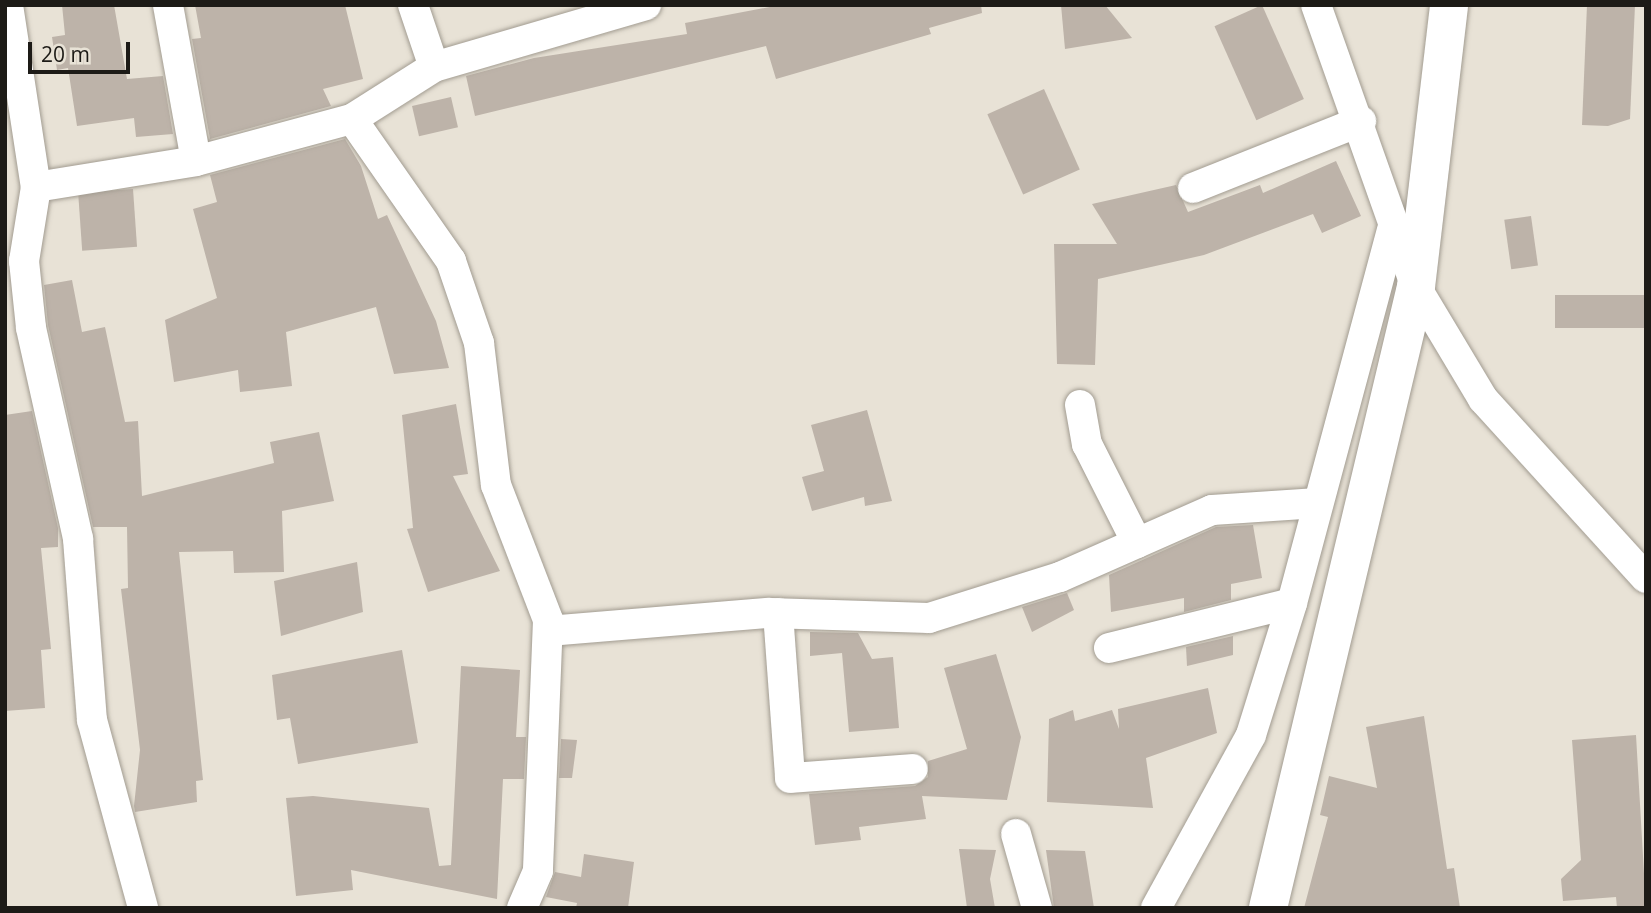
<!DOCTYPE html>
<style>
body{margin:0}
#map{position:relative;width:1651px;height:913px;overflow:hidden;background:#e8e2d6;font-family:"Open Sans",sans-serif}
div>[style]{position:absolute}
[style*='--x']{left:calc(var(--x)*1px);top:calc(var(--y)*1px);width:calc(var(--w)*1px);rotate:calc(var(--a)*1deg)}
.building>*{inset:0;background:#bdb3a9;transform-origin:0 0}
.roads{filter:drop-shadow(0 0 2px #a29c91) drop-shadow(0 0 2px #a29c91)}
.minor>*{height:30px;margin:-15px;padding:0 15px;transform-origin:15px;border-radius:15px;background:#fff}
.secondary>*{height:38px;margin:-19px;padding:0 19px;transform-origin:19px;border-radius:19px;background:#fff}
span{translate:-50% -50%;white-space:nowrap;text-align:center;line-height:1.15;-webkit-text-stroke:6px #e8e2d6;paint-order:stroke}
.frame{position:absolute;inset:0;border:7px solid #1d1b17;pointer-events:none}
.scale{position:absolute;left:28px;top:42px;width:102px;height:32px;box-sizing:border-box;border:4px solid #1d1b17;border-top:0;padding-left:9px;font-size:21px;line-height:24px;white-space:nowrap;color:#1d1b17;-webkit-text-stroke:5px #e8e2d6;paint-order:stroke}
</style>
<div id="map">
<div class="building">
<i style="clip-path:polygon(62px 5px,114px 5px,127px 79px,163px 76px,173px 134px,136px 137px,134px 118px,77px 126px,68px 68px,57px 70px,52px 37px,65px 35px)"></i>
<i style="clip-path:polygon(195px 5px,345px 5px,363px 79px,323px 89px,331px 106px,210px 139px,192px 39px,201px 38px)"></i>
<i style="clip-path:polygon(780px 5px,981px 5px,982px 13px,929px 28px,931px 34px,776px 79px,766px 46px,475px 116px,466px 76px,534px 58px,687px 34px,685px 23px)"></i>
<i style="clip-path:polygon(1061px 5px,1105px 5px,1132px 38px,1065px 49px)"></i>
<i style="left:1262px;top:5px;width:103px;height:52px;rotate:66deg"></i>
<i style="clip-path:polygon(1587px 5px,1635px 5px,1630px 119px,1608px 126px,1582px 125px)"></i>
<i style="left:1044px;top:89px;width:88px;height:62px;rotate:66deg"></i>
<i style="left:451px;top:97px;width:31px;height:40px;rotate:77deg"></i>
<i style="clip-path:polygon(345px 139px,361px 166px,378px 219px,387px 215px,436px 321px,449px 368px,394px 374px,376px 307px,286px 332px,292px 386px,240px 392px,238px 370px,174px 382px,165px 320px,217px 298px,193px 209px,217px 202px,210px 175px)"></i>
<i style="clip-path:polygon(1336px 161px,1361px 216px,1322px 233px,1313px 214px,1204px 255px,1098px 279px,1095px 365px,1057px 364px,1054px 244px,1117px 244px,1092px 204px,1176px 185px,1188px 212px,1260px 185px,1263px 193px)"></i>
<i style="left:133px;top:189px;width:58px;height:55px;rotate:86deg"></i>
<i style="left:1531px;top:216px;width:50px;height:27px;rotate:82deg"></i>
<i style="clip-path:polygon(72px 280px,82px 332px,105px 327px,125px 422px,138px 421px,142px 496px,274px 463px,270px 442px,319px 432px,334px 501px,282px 511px,284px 572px,234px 573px,233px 551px,179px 552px,203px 780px,196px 781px,197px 802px,135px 812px,134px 806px,140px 750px,121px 589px,128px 588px,127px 527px,93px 527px,48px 325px,44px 285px)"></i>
<i style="left:1646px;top:295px;width:33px;height:91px;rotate:90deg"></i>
<i style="clip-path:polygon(456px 404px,468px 474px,453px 476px,500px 571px,428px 592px,407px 529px,413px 528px,402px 415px)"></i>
<i style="clip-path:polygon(867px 410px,892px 501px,865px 506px,864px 497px,812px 511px,802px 477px,824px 471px,811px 425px)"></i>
<i style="clip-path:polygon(32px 411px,58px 528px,58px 547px,41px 548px,51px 649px,41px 650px,45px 708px,5px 711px,5px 415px)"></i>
<i style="clip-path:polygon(1253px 525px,1262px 578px,1231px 584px,1231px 600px,1184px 612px,1184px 598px,1111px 612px,1109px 575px,1216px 527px)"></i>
<i style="clip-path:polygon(357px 562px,363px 612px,281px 636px,274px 581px)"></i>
<i style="clip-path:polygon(1067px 593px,1074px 610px,1032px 632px,1022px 607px)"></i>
<i style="clip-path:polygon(810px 632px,858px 633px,872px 659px,893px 657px,899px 728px,849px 732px,842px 653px,810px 656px)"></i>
<i style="clip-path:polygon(1233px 636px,1233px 655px,1187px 666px,1186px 647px)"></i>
<i style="clip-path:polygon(402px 650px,418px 743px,298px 764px,290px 718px,277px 720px,272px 675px)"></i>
<i style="clip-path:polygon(996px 654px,1021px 737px,1007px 800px,922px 796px,926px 819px,859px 827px,861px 840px,815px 845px,809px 794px,915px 786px,928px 777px,928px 761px,967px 749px,944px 668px)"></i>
<i style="clip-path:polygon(461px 666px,520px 670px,516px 737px,526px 737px,524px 779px,503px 779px,497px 899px,351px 870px,353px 890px,296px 896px,286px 798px,313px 796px,429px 808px,439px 866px,451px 865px)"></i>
<i style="clip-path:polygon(1208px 688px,1217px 733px,1146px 758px,1153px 808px,1047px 802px,1049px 719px,1073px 710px,1075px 721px,1112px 710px,1119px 729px,1118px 709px)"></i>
<i style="clip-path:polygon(1424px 716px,1447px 869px,1454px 868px,1460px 908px,1304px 908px,1328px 817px,1320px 815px,1329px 776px,1377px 788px,1366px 727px)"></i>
<i style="clip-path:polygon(1636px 735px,1646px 908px,1617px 908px,1616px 897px,1563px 901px,1561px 879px,1581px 860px,1572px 740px)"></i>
<i style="clip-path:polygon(561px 739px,577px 740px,572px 778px,559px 778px)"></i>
<i style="clip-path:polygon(959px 849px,996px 850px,990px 879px,995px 908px,967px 908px)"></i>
<i style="clip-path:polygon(1046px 850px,1085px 851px,1094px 908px,1054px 908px)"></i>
<i style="clip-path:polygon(584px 854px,634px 862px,628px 908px,576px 908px,577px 903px,546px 897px,555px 872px,581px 877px)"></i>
</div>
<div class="roads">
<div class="minor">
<i style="--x:8;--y:5;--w:184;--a:81.3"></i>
<i style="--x:36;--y:187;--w:75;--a:99.2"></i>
<i style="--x:24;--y:261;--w:67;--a:84"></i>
<i style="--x:31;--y:328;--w:216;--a:77.4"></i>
<i style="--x:78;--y:539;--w:182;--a:85.6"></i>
<i style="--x:92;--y:720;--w:195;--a:74.8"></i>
<i style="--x:168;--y:5;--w:158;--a:79.8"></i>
<i style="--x:413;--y:5;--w:65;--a:71.3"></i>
<i style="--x:1316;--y:5;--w:299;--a:70.5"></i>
<i style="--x:1416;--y:287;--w:131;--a:59.1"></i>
<i style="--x:1483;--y:399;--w:242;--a:47.7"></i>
<i style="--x:352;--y:119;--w:173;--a:55.1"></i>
<i style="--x:451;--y:261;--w:87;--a:71.1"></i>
<i style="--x:479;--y:343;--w:143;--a:83.2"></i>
<i style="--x:496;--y:485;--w:145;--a:68.9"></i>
<i style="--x:548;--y:620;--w:251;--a:92.3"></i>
<i style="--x:538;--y:871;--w:40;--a:113.4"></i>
<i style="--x:36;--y:187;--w:162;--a:-9.2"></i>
<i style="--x:196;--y:161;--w:162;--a:-15.1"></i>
<i style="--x:352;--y:119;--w:97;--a:-32.4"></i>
<i style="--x:434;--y:67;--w:221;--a:-16.3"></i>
<i style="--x:1193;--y:188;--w:181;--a:-21.7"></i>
<i style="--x:1080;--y:405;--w:40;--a:80"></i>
<i style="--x:1087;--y:444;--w:111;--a:63.2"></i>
<i style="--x:778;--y:613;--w:165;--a:85.8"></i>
<i style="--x:790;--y:778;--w:123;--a:-4.2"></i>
<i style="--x:548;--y:631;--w:222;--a:-4.7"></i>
<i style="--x:769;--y:613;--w:160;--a:1.8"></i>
<i style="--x:929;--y:618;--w:137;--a:-17.4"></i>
<i style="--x:1060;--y:577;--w:166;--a:-23.8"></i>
<i style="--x:1212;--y:510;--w:106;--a:-3.8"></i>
<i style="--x:1109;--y:648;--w:188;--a:-13.8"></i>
<i style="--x:1016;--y:834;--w:77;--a:74.2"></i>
<i style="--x:1156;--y:908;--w:197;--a:-61.2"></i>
<i style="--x:1251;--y:735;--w:138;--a:-72.7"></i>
<i style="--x:1292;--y:603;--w:386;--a:-75"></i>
</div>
<div class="secondary">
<i style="--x:1268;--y:908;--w:638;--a:-76.6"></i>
<i style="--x:1416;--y:287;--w:284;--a:-83.3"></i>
</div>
</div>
<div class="frame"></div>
<div class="scale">20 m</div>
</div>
